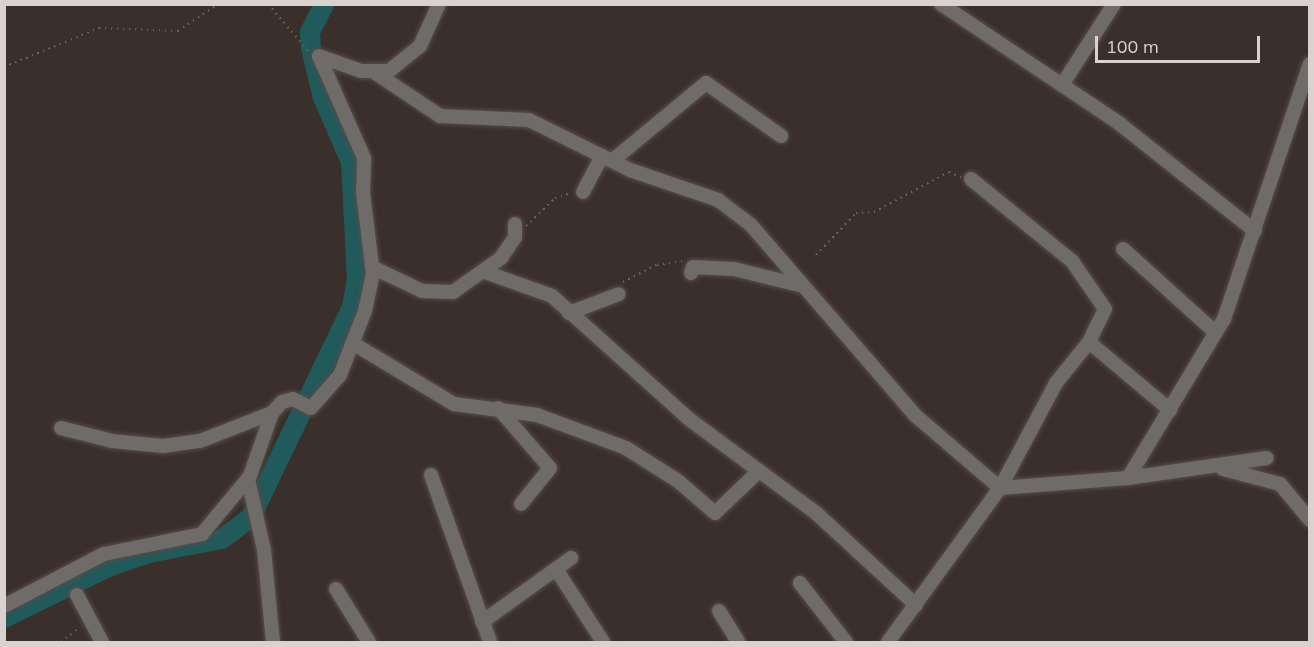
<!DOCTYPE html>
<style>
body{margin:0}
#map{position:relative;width:1314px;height:647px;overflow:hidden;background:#3a2f2b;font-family:Mulish,sans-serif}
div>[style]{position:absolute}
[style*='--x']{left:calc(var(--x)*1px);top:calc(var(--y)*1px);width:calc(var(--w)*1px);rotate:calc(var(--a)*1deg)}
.river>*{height:20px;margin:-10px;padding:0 10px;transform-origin:10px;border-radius:10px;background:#215a5b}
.path>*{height:2px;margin-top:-1px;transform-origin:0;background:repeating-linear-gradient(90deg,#6e6461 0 1.5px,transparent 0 6px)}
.roads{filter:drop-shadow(0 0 2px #574c49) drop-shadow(0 0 2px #574c49)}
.minor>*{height:14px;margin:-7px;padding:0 7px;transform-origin:7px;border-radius:7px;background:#6f6b68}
span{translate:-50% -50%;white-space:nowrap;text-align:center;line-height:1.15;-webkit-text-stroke:4.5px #3a2f2b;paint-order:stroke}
.frame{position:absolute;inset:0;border:6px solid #d9d2cf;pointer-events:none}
.scale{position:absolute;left:1095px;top:36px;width:165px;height:27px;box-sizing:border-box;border:3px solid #d9d2cf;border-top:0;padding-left:8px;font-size:18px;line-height:21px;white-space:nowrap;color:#d9d2cf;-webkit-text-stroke:4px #3a2f2b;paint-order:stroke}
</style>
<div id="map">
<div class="river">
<i style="--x:4;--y:618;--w:116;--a:-26.1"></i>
<i style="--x:108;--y:567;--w:43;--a:-18.9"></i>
<i style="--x:149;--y:553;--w:74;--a:-10.9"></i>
<i style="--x:222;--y:539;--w:36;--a:-37"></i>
<i style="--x:251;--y:517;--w:233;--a:-64.3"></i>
<i style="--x:352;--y:307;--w:27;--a:-80"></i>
<i style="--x:357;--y:280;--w:118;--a:-92.9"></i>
<i style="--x:351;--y:162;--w:70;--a:-113.6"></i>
<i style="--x:323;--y:98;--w:51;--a:-103.5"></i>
<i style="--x:311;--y:48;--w:16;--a:-94"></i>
<i style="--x:310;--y:32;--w:31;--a:-63"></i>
</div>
<div class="path">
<i style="--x:268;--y:4;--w:63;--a:49.5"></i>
<i style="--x:4;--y:67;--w:103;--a:-22.3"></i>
<i style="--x:99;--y:28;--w:79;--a:2.2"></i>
<i style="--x:178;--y:31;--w:48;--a:-34"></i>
<i style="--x:526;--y:226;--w:40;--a:-44"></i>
<i style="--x:555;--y:198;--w:17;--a:-17"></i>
<i style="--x:816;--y:255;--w:58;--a:-46.4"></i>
<i style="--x:856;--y:213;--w:18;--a:-3"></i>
<i style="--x:874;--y:212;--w:85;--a:-28.1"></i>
<i style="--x:949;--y:172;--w:13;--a:23"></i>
<i style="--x:623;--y:282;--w:38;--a:-27"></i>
<i style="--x:657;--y:265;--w:26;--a:-9"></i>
<i style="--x:61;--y:642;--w:24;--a:-38"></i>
</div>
<div class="roads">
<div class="minor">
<i style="--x:941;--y:4;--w:216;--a:33.8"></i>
<i style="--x:1120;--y:124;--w:172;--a:38.4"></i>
<i style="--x:319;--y:56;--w:45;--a:19.7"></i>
<i style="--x:361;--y:71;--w:28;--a:0"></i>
<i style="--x:389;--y:71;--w:40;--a:-39"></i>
<i style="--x:420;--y:46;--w:46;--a:-65.7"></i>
<i style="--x:377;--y:74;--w:76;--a:33.7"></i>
<i style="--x:440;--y:116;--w:89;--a:2.6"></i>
<i style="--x:529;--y:120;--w:113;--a:26.3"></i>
<i style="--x:630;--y:170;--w:93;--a:18.8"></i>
<i style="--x:718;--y:200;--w:41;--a:37.1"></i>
<i style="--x:751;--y:225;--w:252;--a:49.2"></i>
<i style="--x:916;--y:416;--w:111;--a:40.6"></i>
<i style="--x:1000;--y:488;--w:119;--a:-61.9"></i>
<i style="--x:1056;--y:383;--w:53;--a:-51.2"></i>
<i style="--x:1062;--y:85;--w:96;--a:-57.3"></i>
<i style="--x:612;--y:161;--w:122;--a:-39.7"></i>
<i style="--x:706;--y:83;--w:92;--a:35.2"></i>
<i style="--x:971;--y:179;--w:130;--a:39.1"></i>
<i style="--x:1072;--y:261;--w:58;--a:55.5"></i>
<i style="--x:1105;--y:309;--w:37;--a:116"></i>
<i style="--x:1089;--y:342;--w:106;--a:40"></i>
<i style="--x:583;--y:192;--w:41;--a:-62.2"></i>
<i style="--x:1123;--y:249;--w:125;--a:42.1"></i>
<i style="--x:372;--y:267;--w:55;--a:25.6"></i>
<i style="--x:422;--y:291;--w:31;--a:2"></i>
<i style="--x:453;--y:292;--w:59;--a:-35.3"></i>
<i style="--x:501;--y:258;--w:25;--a:-56"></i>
<i style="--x:515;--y:237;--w:13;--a:-90"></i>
<i style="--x:485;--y:272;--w:71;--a:19.7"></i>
<i style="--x:552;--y:296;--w:184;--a:41.9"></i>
<i style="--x:689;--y:419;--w:158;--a:36.5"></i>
<i style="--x:816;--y:513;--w:136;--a:42.6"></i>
<i style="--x:691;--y:273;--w:6;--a:-72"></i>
<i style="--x:693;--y:267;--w:41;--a:2.8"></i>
<i style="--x:734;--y:269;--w:67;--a:13.8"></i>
<i style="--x:569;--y:313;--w:53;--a:-20.8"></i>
<i style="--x:354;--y:344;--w:117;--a:31"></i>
<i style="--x:454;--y:404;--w:84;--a:7.5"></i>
<i style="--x:537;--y:415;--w:95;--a:20.3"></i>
<i style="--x:626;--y:448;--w:62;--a:32.4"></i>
<i style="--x:678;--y:481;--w:49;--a:40.9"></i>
<i style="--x:715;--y:513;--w:61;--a:-43.7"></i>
<i style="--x:498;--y:408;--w:79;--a:49.1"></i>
<i style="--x:550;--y:468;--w:46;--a:128.9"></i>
<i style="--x:61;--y:428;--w:53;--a:14.3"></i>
<i style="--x:112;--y:441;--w:51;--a:5.6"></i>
<i style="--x:163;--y:446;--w:37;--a:-8"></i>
<i style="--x:200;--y:441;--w:77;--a:-21.3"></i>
<i style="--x:1223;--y:469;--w:59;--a:14.7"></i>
<i style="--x:1280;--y:484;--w:47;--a:50.2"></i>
<i style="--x:431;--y:475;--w:177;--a:70.5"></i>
<i style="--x:1128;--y:478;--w:140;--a:-8.2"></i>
<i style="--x:248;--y:479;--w:73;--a:77.3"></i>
<i style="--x:264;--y:550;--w:92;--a:84.4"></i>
<i style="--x:556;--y:569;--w:87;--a:57.2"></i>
<i style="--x:800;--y:583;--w:75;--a:52.1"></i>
<i style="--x:336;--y:589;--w:62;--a:58.1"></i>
<i style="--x:77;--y:595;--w:53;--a:62"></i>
<i style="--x:4;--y:606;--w:113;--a:-27.5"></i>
<i style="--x:104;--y:554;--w:100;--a:-11.5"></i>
<i style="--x:202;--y:534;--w:75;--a:-50.4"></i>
<i style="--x:250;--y:476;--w:67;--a:-70.8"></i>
<i style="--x:272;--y:413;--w:15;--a:-48"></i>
<i style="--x:282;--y:402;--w:11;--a:-15"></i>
<i style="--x:293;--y:399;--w:20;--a:27"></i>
<i style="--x:311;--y:408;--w:44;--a:-48.7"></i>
<i style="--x:340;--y:375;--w:69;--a:-68.7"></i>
<i style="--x:365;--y:311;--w:38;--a:-78"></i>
<i style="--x:373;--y:274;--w:82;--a:-97"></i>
<i style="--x:363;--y:193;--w:35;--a:-88"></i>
<i style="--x:364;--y:158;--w:111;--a:-113.8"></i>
<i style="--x:719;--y:611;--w:36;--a:58"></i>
<i style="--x:482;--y:622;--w:110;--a:-35.7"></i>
<i style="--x:888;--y:642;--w:190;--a:-54"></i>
<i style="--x:1000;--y:488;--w:128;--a:-4.5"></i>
<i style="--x:1128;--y:478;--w:186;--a:-58.9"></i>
<i style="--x:1224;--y:319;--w:269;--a:-71.4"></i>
</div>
</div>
<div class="frame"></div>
<div class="scale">100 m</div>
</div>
